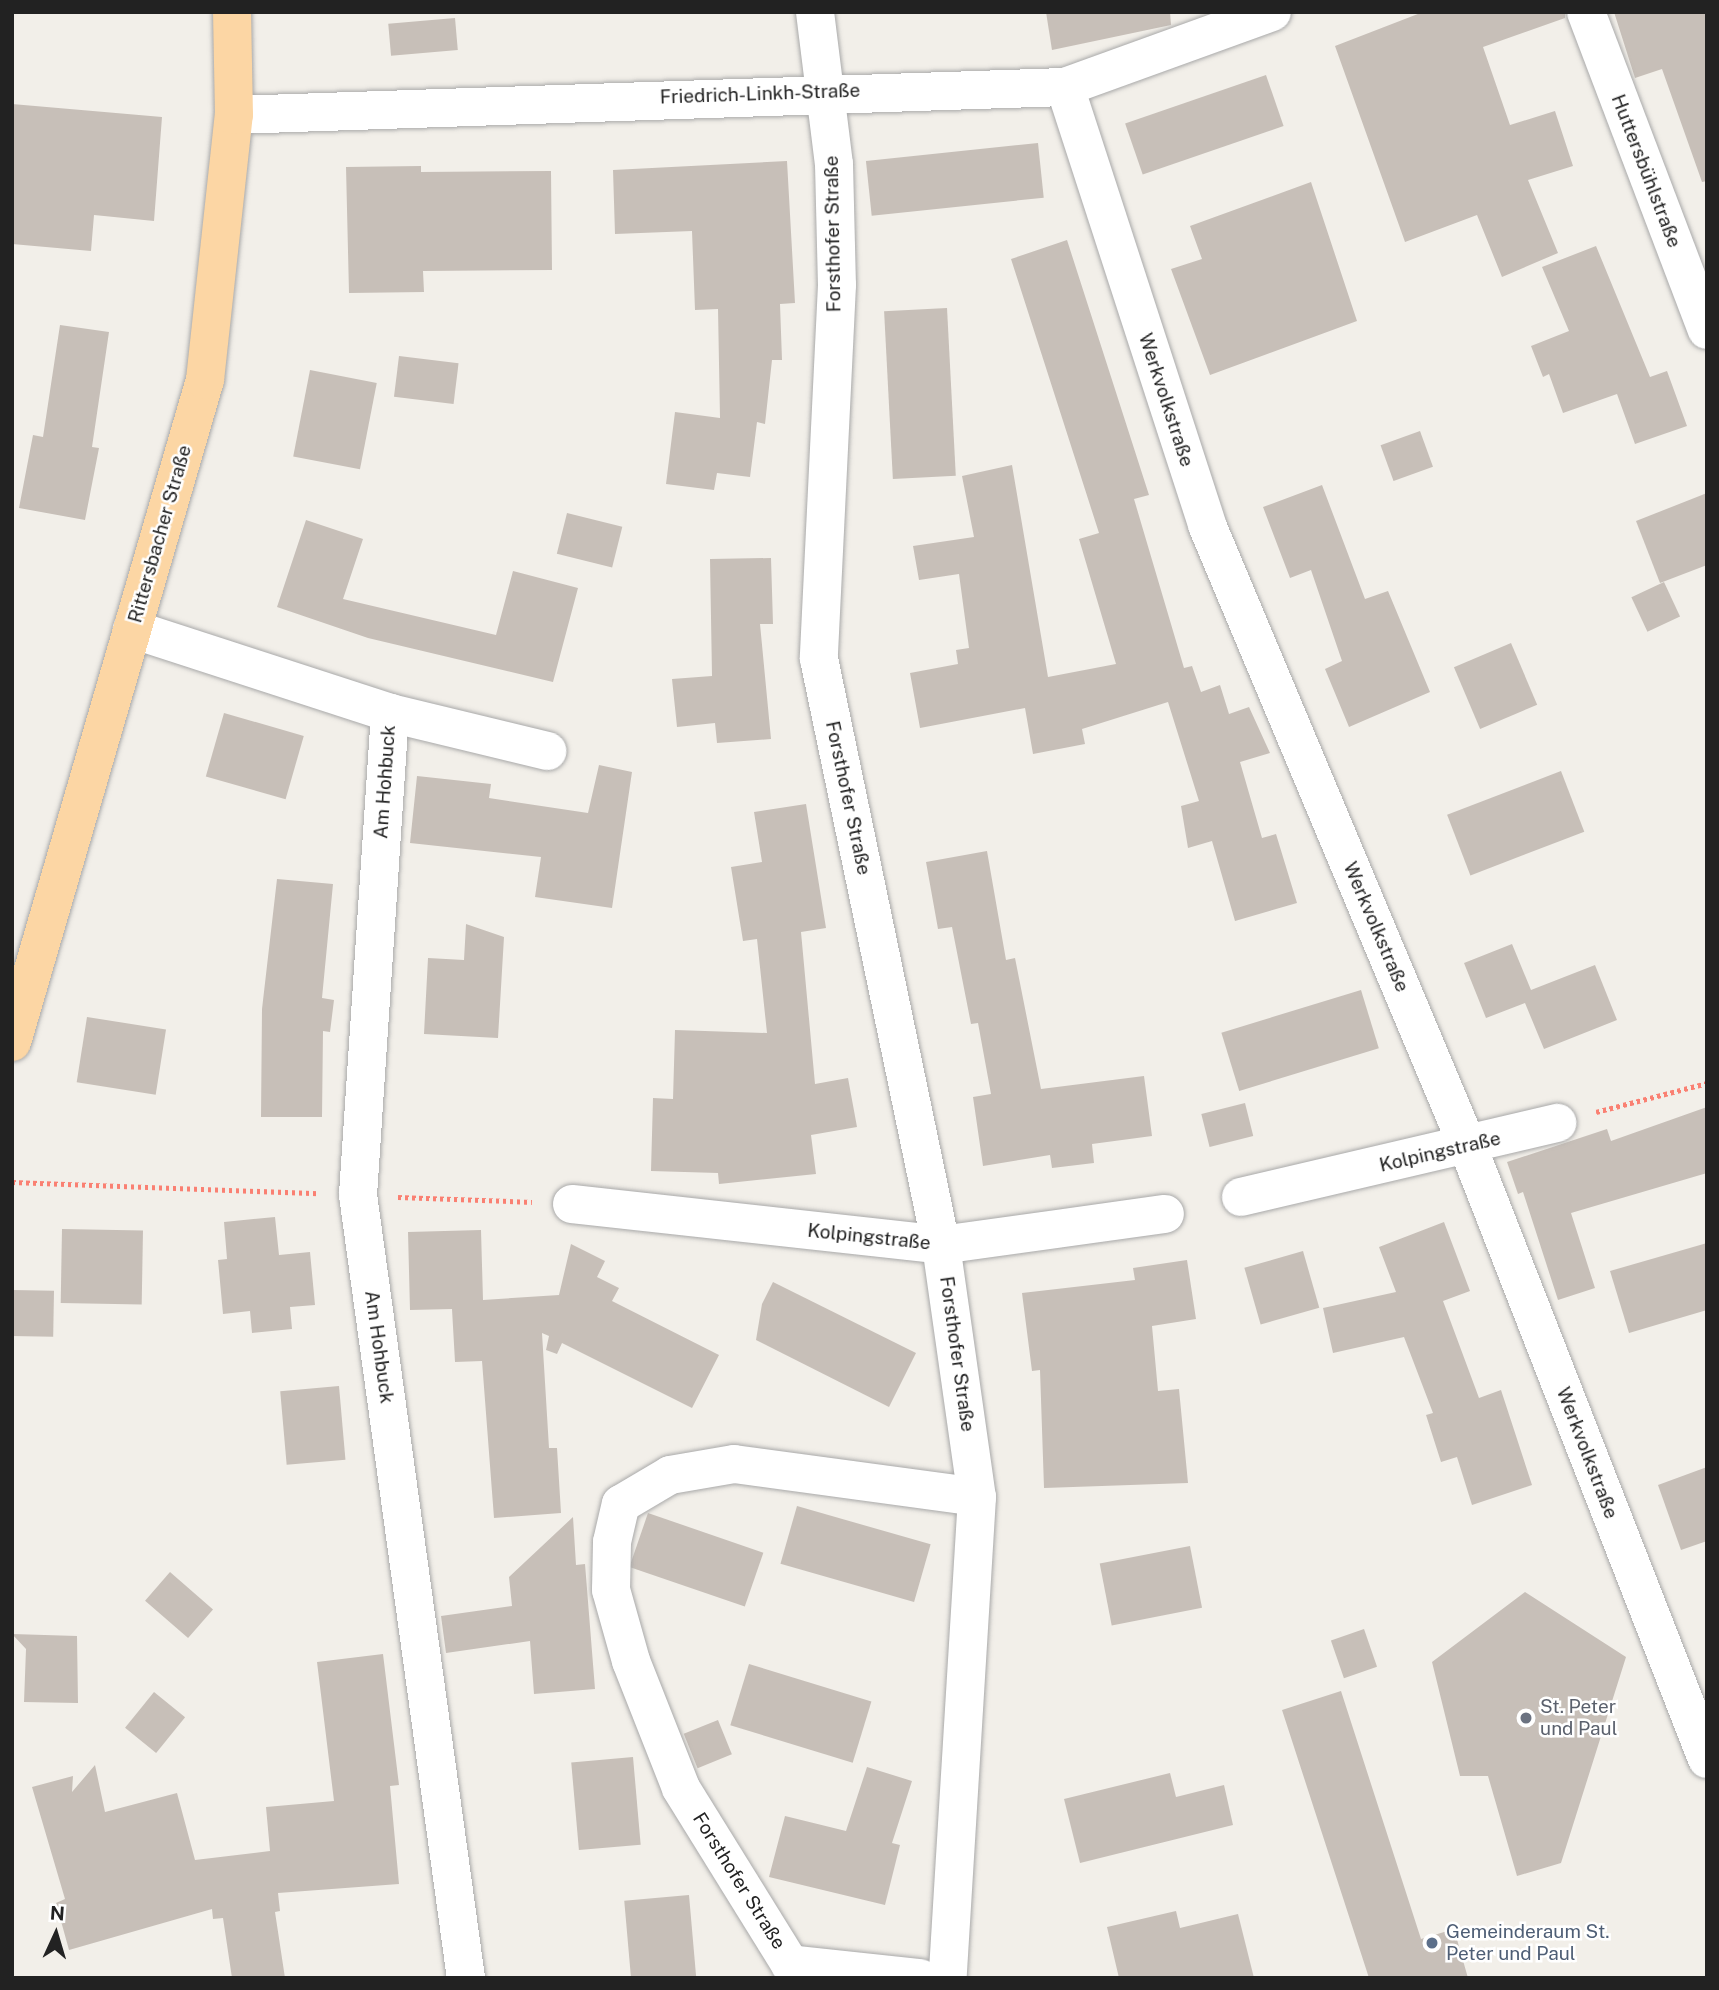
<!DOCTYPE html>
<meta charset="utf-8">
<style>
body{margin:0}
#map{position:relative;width:1719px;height:1990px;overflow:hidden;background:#f2efe9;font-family:"Public Sans",sans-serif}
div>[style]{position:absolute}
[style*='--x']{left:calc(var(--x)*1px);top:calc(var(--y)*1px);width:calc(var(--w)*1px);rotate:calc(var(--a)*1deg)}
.building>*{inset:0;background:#c7bfb8;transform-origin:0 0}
.path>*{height:4.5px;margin-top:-2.25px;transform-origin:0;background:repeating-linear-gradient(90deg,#fa8072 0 3.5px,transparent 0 7px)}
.roads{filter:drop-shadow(0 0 2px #a9a9a9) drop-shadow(0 0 2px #a9a9a9)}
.minor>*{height:38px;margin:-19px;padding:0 19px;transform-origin:19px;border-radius:19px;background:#fff}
.major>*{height:38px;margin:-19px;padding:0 19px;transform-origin:19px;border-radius:19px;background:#fcd6a4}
.dots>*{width:19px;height:19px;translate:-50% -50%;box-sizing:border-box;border:4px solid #fff;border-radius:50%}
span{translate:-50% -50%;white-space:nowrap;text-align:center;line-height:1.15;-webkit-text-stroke:5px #fff;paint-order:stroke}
.street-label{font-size:19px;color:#222}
.worship-label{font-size:19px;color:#5b616d}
.left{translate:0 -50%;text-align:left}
.service-label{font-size:19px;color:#4e5e75}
.frame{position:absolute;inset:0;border:14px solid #222;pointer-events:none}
.north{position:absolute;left:21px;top:1899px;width:70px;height:70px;-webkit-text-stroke:5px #fff;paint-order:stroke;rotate:4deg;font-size:19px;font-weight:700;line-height:28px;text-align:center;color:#222}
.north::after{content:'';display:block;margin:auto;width:24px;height:32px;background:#222;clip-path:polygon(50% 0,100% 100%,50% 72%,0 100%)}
</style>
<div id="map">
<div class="building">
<i style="clip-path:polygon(1046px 12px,1170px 12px,1171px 25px,1052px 50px)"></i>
<i style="clip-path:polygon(1423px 12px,1565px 12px,1565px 18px,1483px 47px,1510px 125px,1555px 111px,1573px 166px,1528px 180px,1558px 253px,1502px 277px,1477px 215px,1405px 242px,1335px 46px)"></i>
<i style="clip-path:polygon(1614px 12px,1707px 12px,1707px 181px,1702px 182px,1662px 69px,1635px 78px)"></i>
<i style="left:455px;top:18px;width:32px;height:67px;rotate:85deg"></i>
<i style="left:1266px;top:75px;width:54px;height:149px;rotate:71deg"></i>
<i style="clip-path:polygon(12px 104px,162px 117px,154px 221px,94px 215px,91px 251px,12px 244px)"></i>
<i style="left:1038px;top:143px;width:55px;height:173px;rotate:84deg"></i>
<i style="clip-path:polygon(787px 161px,795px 303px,780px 304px,782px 360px,772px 360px,765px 424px,757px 422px,750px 477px,717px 473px,714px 490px,666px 484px,675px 412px,720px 418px,718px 309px,695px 310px,692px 231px,615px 234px,613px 170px)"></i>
<i style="clip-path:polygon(421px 166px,421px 172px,551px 171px,552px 270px,423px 271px,424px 292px,349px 293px,346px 167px)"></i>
<i style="clip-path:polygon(1311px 182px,1357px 321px,1210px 375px,1171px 269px,1202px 259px,1190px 226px)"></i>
<i style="clip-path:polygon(1067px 240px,1149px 495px,1134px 499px,1184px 668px,1192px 666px,1201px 692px,1220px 685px,1229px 714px,1249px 707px,1270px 753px,1240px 762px,1262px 838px,1276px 834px,1297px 903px,1235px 921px,1212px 841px,1188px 848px,1181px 806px,1199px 801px,1168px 702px,1082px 729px,1085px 744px,1033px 754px,1025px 708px,920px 728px,910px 673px,958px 664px,956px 650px,969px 648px,959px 574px,919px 580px,913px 546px,974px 537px,962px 476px,1012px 465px,1048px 677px,1116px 664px,1079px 539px,1099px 533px,1011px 259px)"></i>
<i style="clip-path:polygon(1596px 246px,1650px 377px,1667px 371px,1687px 426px,1635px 444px,1617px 394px,1563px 413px,1549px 374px,1543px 377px,1531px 346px,1569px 331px,1542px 267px)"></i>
<i style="left:947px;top:308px;width:168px;height:63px;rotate:87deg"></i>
<i style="clip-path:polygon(60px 325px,109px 332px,92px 447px,99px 448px,85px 520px,19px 508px,33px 435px,43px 437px)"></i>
<i style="left:399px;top:356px;width:60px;height:41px;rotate:7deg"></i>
<i style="left:310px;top:370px;width:68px;height:88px;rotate:11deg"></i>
<i style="left:1420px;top:431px;width:38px;height:42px;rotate:70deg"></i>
<i style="clip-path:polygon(1322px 485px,1365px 599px,1388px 591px,1430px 692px,1349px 727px,1325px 669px,1342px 661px,1311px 570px,1290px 578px,1263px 507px)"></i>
<i style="clip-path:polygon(1707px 493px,1707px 565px,1660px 583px,1636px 521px)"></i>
<i style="left:567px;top:513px;width:57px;height:42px;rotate:14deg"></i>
<i style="clip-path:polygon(306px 520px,363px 539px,343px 599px,496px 635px,513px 571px,578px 588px,553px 682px,368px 638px,277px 607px)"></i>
<i style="clip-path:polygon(771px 558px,773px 624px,760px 624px,771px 739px,717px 743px,715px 723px,677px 727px,672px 679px,712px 676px,710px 559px)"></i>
<i style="left:1664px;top:582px;width:38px;height:36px;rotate:65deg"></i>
<i style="left:1511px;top:643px;width:67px;height:62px;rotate:67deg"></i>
<i style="left:224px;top:713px;width:83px;height:66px;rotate:16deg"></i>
<i style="clip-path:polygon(599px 765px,632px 772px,612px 908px,535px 897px,541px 857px,410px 843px,417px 776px,491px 784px,489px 798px,588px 813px)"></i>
<i style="left:1561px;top:771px;width:65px;height:122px;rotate:69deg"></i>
<i style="clip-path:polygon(806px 804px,826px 928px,801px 932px,815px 1084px,848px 1078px,857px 1127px,811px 1135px,816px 1174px,719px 1184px,718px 1173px,651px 1171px,653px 1098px,673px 1099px,675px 1030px,767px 1033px,757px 939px,743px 941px,731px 867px,762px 862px,754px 812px)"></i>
<i style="clip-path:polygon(987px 851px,1006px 960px,1015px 958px,1041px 1089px,1144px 1076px,1152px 1136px,1092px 1144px,1094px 1163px,1052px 1168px,1050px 1155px,983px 1166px,973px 1097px,991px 1094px,978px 1023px,971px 1024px,952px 927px,938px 929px,926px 862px)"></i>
<i style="clip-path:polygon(277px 879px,333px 884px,322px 998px,334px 1000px,330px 1032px,323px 1031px,322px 1117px,261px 1117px,262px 1009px)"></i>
<i style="clip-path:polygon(466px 924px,504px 937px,498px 1038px,424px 1034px,428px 958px,464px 960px)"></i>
<i style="clip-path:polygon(1512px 944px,1531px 990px,1595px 965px,1617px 1020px,1544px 1049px,1525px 1003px,1486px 1018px,1464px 963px)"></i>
<i style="left:1361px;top:990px;width:61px;height:146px;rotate:73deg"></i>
<i style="left:87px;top:1017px;width:80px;height:66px;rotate:9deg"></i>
<i style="left:1245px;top:1103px;width:34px;height:45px;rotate:76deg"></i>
<i style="clip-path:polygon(1707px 1107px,1707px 1173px,1571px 1213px,1595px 1288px,1558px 1300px,1523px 1192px,1518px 1194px,1507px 1162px,1607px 1129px,1611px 1141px)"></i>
<i style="clip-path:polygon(275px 1217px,279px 1255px,310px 1252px,315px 1305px,290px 1307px,292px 1329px,252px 1333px,250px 1311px,223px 1314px,218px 1260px,227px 1259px,224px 1222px)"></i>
<i style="clip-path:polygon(1444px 1222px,1470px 1291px,1443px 1301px,1479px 1398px,1501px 1390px,1532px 1485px,1472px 1505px,1457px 1457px,1441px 1462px,1426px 1415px,1433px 1413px,1404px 1337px,1333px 1353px,1323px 1308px,1396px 1292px,1379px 1247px)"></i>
<i style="left:62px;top:1229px;width:81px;height:74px;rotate:1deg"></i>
<i style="clip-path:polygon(481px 1230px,483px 1300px,559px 1295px,571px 1244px,605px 1261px,597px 1277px,619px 1288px,612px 1301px,719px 1355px,692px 1408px,562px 1343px,557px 1354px,546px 1350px,549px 1336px,542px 1333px,549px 1448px,557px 1448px,561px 1513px,494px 1518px,482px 1361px,455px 1362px,452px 1309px,410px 1310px,408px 1232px)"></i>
<i style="clip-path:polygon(1707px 1243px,1707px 1310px,1629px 1333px,1610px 1271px)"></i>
<i style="left:1303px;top:1251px;width:59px;height:61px;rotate:74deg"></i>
<i style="clip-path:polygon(1187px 1260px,1196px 1319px,1152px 1326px,1158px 1391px,1179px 1389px,1188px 1483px,1044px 1488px,1040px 1370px,1032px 1371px,1022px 1293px,1135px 1280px,1133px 1268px)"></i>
<i style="clip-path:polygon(773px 1282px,916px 1353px,889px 1407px,756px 1340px,762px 1304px)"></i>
<i style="left:12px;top:1290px;width:42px;height:46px;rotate:1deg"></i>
<i style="left:339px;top:1386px;width:74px;height:59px;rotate:85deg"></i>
<i style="clip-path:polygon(1707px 1467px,1707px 1541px,1681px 1550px,1658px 1485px)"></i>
<i style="left:797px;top:1506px;width:139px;height:60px;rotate:16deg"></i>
<i style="left:648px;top:1513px;width:122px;height:57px;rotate:19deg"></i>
<i style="clip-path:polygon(573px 1517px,576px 1565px,585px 1564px,595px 1689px,534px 1694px,530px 1641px,446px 1653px,441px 1616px,512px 1606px,509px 1577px)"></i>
<i style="left:1190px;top:1546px;width:63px;height:92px;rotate:79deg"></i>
<i style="left:170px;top:1572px;width:57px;height:38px;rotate:41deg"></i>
<i style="clip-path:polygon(1525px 1592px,1626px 1657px,1561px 1863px,1517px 1876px,1488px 1776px,1460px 1776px,1432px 1662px)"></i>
<i style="left:1364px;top:1629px;width:40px;height:35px;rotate:71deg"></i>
<i style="clip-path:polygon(12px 1634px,77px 1636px,78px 1703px,24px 1702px,26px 1649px)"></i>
<i style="clip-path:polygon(383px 1654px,399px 1785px,390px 1786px,399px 1884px,278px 1893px,280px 1911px,275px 1912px,285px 1978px,232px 1978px,223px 1918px,213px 1919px,212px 1909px,69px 1950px,56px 1903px,65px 1899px,32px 1787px,73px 1776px,72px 1792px,95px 1765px,105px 1812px,177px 1793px,195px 1860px,270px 1851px,266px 1807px,334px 1801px,317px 1662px)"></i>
<i style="left:749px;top:1664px;width:128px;height:64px;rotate:17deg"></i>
<i style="clip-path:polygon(1341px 1691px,1421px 1939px,1454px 1929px,1468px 1978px,1369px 1978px,1282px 1710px)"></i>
<i style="left:154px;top:1692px;width:40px;height:46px;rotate:39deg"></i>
<i style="left:718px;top:1720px;width:37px;height:37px;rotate:68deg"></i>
<i style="left:633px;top:1757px;width:88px;height:62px;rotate:85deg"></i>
<i style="clip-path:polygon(867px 1767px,912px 1781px,892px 1843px,900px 1845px,885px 1905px,769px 1877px,785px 1816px,846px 1831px)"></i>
<i style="clip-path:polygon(1170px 1773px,1176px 1797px,1224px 1785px,1233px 1825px,1080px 1863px,1064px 1799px)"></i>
<i style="left:689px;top:1895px;width:83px;height:65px;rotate:85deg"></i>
<i style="clip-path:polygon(1176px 1911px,1180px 1928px,1238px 1914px,1254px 1978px,1119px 1978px,1107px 1927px)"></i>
</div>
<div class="path">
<i style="--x:1596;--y:1112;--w:115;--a:-14.6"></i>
<i style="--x:12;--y:1182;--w:307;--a:2.1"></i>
<i style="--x:398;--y:1197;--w:134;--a:2.1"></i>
</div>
<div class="roads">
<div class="minor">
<i style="--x:815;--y:12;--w:153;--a:82.9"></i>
<i style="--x:834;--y:164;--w:121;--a:88.6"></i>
<i style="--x:837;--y:285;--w:374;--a:92.8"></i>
<i style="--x:819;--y:659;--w:599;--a:78.24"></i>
<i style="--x:941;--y:1245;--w:255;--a:81.9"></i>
<i style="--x:977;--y:1497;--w:482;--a:93.5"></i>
<i style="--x:1586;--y:12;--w:340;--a:69.2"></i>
<i style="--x:1065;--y:87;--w:460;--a:72"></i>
<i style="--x:1207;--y:525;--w:675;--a:67.24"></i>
<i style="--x:1468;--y:1147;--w:657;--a:68.67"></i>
<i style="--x:234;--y:115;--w:831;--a:-1.93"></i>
<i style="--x:1065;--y:87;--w:220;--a:-19.9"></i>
<i style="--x:132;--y:629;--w:271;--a:18"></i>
<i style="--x:390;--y:713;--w:483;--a:93.8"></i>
<i style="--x:358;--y:1195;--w:790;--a:82.15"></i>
<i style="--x:390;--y:713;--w:162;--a:13.6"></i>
<i style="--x:1241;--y:1197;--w:325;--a:-13.2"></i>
<i style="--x:572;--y:1204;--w:371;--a:6.3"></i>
<i style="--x:941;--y:1245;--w:226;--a:-7.9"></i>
<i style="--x:920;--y:1978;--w:131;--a:-173.9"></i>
<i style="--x:790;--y:1964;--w:207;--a:-121.8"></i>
<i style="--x:681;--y:1788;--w:136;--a:-111.5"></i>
<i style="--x:631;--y:1661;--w:74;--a:-105.7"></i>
<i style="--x:611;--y:1590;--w:48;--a:-88.8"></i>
<i style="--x:612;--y:1542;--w:39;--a:-77"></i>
<i style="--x:621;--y:1504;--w:57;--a:-30.6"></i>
<i style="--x:670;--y:1475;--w:65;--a:-9.8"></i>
<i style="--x:734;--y:1464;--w:245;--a:7.7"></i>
</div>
<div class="major">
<i style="--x:12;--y:1042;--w:690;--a:-73.75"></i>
<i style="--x:205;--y:380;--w:267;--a:-83.8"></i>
<i style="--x:234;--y:115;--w:103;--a:-91.1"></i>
</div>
</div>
<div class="dots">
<i style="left:1526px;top:1718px;background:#6b7280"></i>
<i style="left:1432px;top:1943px;background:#5c6f8a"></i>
</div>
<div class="street-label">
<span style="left:760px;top:94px;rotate:-2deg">Friedrich-Linkh-Straße</span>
<span style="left:1646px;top:171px;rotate:69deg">Huttersbühlstraße</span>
<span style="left:833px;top:234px;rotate:-91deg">Forsthofer Straße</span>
<span style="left:1166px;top:400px;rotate:72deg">Werkvolkstraße</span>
<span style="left:160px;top:534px;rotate:-74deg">Rittersbacher Straße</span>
<span style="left:385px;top:782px;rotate:-86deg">Am Hohbuck</span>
<span style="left:848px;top:798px;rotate:78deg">Forsthofer Straße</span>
<span style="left:1376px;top:927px;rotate:67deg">Werkvolkstraße</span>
<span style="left:1440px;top:1152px;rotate:-13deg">Kolpingstraße</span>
<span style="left:869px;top:1237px;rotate:6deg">Kolpingstraße</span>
<span style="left:379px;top:1347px;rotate:82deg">Am Hohbuck</span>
<span style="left:957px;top:1354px;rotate:82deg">Forsthofer Straße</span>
<span style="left:1587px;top:1453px;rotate:69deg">Werkvolkstraße</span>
<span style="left:739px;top:1881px;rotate:58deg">Forsthofer Straße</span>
</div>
<div class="worship-label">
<span class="left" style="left:1540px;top:1718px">St. Peter<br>und Paul</span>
</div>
<div class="service-label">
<span class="left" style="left:1446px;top:1943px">Gemeinderaum St.<br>Peter und Paul</span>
</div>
<div class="frame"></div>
<div class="north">N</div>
</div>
